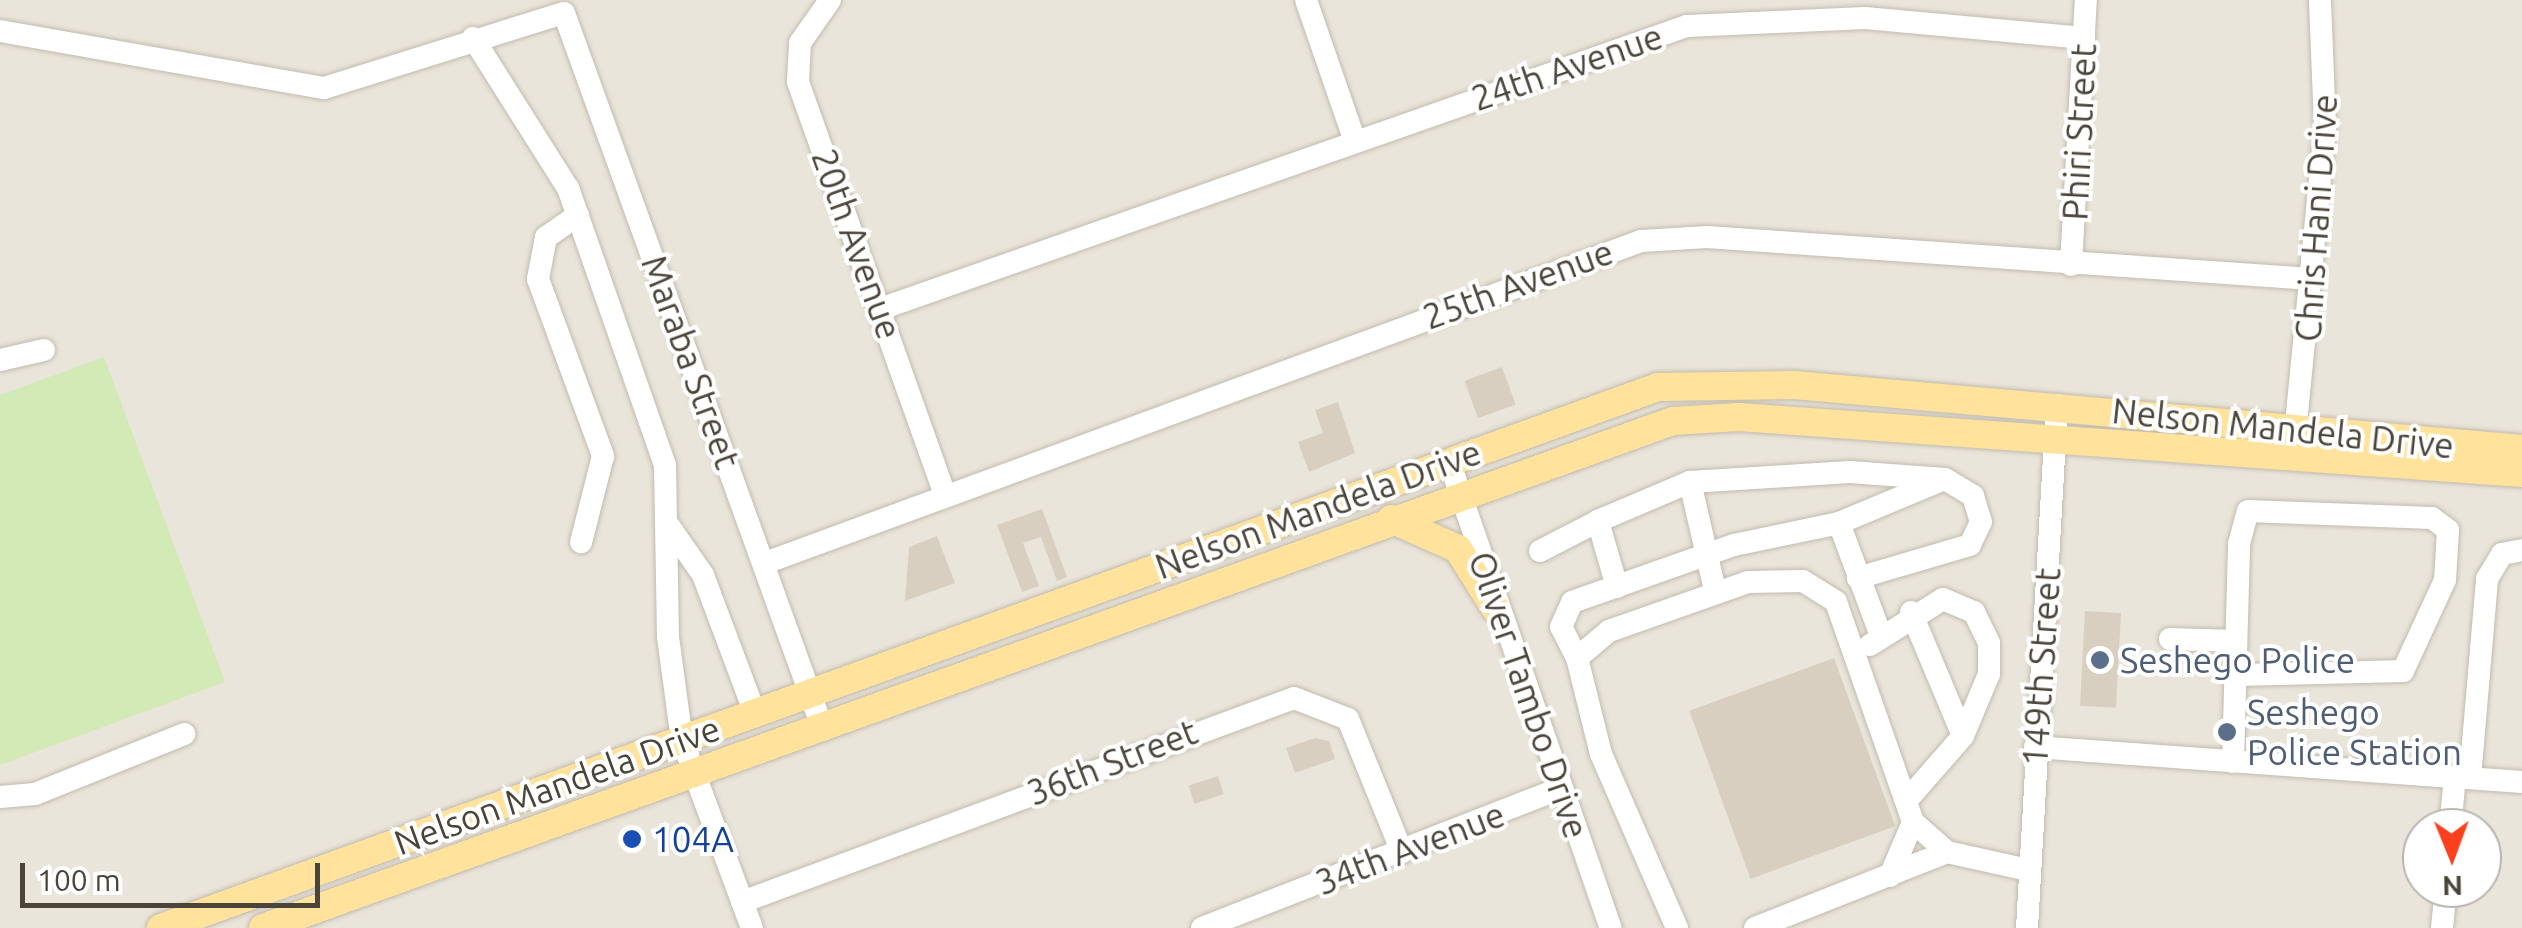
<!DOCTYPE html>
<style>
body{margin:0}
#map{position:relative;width:2522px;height:928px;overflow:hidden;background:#f6f3ec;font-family:Ubuntu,sans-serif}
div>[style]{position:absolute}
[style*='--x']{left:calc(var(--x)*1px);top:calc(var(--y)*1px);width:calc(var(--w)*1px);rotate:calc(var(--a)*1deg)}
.residential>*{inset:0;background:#eae5da}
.green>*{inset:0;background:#d2eab5}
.building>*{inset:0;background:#d8cfc1;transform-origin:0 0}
.roads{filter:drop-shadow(0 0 2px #c2bbae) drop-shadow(0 0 2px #c2bbae)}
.minor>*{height:22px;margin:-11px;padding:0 11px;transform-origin:11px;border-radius:11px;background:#fff}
.major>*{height:28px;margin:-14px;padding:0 14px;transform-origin:14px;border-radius:14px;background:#ffe39c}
.dots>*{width:28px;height:28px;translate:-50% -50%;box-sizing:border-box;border:5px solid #fff;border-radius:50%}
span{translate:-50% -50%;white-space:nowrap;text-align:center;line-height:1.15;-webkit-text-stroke:8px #fff;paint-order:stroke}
.street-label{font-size:35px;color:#4b4439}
.service-label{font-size:35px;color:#4e5e75}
.left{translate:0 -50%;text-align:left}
.transit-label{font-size:35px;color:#164399}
.north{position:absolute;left:2402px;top:808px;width:100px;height:100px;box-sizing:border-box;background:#fff;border:2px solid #b7b4b0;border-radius:50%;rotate:179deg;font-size:28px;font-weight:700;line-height:40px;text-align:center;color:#4b4439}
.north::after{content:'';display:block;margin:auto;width:35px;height:45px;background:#fc3f1d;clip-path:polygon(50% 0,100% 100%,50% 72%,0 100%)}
.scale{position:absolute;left:20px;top:863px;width:300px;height:45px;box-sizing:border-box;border:5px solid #4b4439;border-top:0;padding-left:12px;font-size:30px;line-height:35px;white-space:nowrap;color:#4b4439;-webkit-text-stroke:8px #fff;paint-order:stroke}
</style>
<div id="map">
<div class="residential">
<i style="clip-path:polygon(evenodd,0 0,2522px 0,2522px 928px,0 928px,0 0,2422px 828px,2482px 828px,2482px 888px,2422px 888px,2422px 828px)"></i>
</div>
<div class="green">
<i style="clip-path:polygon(104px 357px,225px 682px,0 765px,0 395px)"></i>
</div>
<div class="building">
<i style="left:1502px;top:367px;width:40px;height:40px;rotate:70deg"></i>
<i style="clip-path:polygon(1338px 402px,1355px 453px,1309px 472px,1298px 442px,1323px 433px,1315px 410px)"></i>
<i style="clip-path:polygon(1042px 509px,1067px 577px,1057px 581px,1041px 537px,1023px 543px,1039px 586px,1022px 592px,997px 525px)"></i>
<i style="clip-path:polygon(937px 536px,955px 583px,905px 601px,909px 547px)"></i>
<i style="left:2085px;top:611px;width:36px;height:95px;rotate:3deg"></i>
<i style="left:1834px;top:658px;width:179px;height:154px;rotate:70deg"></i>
<i style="clip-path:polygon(1315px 738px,1329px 741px,1335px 759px,1295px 773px,1286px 748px)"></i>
<i style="left:1218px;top:776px;width:19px;height:31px;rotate:72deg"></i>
</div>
<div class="roads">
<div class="minor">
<i style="--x:830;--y:0;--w:52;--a:124.9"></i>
<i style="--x:800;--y:43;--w:39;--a:93"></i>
<i style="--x:798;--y:82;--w:437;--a:70.4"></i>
<i style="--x:1306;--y:0;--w:147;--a:70.9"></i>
<i style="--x:564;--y:13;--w:759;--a:70.13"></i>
<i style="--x:0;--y:31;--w:329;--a:10"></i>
<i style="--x:324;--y:88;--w:251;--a:-17.4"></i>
<i style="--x:473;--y:38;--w:178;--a:57.7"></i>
<i style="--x:568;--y:188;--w:293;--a:70.7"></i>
<i style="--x:665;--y:465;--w:172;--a:89"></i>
<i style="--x:668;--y:637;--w:104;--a:82.3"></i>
<i style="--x:682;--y:740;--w:201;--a:69.6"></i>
<i style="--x:578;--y:215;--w:39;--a:145"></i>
<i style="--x:546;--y:237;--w:43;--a:100.8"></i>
<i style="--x:538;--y:279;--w:189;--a:69.8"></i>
<i style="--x:603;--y:456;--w:89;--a:104.3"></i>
<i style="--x:2071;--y:265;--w:265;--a:-86.8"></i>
<i style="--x:883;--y:308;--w:852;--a:-19.33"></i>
<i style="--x:1687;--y:26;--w:178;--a:-2.6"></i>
<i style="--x:1865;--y:18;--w:220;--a:5.2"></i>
<i style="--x:0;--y:360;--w:45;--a:-12.8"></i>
<i style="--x:2294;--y:444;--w:320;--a:-84.4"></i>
<i style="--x:2325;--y:126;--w:126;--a:-92.3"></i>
<i style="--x:1449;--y:461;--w:494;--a:70.9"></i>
<i style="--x:1690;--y:482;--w:111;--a:77"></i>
<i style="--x:1839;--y:523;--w:112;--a:-22.7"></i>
<i style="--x:669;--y:526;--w:60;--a:55.2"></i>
<i style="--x:703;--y:575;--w:147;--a:69.4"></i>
<i style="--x:1540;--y:551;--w:65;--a:-27.3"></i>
<i style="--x:765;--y:563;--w:933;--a:-20.18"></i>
<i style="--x:1641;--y:241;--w:66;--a:-3.5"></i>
<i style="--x:1707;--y:237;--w:606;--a:3.97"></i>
<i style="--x:1617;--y:587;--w:69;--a:-106.1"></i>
<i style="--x:1598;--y:521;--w:100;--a:-23"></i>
<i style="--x:1690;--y:482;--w:160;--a:-3.6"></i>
<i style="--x:1850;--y:472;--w:95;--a:4.2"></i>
<i style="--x:1945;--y:479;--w:33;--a:31"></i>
<i style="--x:1973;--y:496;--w:27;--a:73"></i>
<i style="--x:1981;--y:522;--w:25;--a:116"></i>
<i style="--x:1970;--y:545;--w:117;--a:163.6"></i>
<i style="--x:1911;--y:612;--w:134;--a:67.2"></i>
<i style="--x:2170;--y:639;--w:66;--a:1.7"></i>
<i style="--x:1870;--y:645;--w:86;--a:-32.2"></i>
<i style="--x:1943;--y:599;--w:34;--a:23"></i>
<i style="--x:1974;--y:612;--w:34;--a:64"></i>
<i style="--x:1989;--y:643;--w:31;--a:90"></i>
<i style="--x:1989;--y:674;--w:67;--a:112.8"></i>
<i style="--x:1963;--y:736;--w:86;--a:131.2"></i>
<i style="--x:1577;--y:658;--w:35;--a:-117"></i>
<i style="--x:1561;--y:627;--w:27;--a:-66"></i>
<i style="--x:1572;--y:602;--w:172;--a:-19.4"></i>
<i style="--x:1734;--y:545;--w:107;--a:-11.8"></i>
<i style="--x:1839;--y:523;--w:121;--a:69.6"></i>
<i style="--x:2035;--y:747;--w:488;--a:4.1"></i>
<i style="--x:2233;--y:762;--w:218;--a:-88.4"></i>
<i style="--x:2239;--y:544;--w:34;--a:-75"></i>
<i style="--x:2248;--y:511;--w:184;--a:2.2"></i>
<i style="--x:2432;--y:518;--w:20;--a:37"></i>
<i style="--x:2448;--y:530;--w:50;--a:93.4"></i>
<i style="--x:2445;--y:580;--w:100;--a:114.8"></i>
<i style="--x:2403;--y:671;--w:168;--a:178.6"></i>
<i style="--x:2470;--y:778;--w:200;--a:-85.1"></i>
<i style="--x:2487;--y:579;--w:29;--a:-59"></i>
<i style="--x:2502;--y:554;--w:20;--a:-11"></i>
<i style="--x:0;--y:797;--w:35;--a:-5"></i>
<i style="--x:35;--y:794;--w:161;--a:-21.9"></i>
<i style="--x:2450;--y:828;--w:51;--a:-84.4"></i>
<i style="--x:1890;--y:876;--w:59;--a:-66.9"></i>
<i style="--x:742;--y:902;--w:588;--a:-20.28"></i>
<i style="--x:1294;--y:698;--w:58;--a:21.3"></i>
<i style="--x:1348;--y:719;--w:144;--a:67.9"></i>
<i style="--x:1202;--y:928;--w:385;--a:-21.3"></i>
<i style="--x:1677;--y:928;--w:190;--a:-113.6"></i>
<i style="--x:1601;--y:754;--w:99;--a:-104"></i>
<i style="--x:1577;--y:658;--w:42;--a:-40.2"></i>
<i style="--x:1609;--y:631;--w:147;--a:-19.4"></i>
<i style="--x:1748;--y:582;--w:55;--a:-1"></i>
<i style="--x:1803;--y:581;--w:39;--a:32"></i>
<i style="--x:1836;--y:602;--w:233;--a:70.7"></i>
<i style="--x:1913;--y:822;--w:45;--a:41.4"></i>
<i style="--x:1947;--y:852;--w:83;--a:12.5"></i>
<i style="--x:1755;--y:928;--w:206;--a:-21.6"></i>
<i style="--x:2027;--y:928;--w:524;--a:-86.72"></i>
<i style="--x:2442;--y:928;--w:40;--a:-84.3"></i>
</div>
<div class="major">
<i style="--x:1391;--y:519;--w:73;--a:24.1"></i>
<i style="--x:1458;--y:549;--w:70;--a:57.9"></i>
<i style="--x:161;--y:928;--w:1592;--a:-19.87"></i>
<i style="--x:1658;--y:387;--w:136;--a:-0.8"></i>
<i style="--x:1794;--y:385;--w:731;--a:5.02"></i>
<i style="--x:263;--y:928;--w:1498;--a:-19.78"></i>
<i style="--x:1673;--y:421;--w:66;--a:-3.5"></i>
<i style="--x:1739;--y:417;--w:785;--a:4.09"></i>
</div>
</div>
<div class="dots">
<i style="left:2100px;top:660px;background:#5c6f8a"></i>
<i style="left:2227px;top:732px;background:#5c6f8a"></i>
<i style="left:632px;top:839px;background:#1a4fb4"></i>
</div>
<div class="street-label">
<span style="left:1567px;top:67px;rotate:-19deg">24th Avenue</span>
<span style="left:2079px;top:132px;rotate:-87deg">Phiri Street</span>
<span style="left:2316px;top:218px;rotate:-86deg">Chris Hani Drive</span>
<span style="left:857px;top:244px;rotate:70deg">20th Avenue</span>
<span style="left:1518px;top:284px;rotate:-20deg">25th Avenue</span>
<span style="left:691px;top:362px;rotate:70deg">Maraba Street</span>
<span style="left:2283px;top:428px;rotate:6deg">Nelson Mandela Drive</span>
<span style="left:1318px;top:509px;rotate:-20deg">Nelson Mandela Drive</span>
<span style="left:2041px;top:667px;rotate:-86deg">149th Street</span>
<span style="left:1529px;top:695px;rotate:71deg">Oliver Tambo Drive</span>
<span style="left:1112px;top:762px;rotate:-21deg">36th Street</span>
<span style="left:557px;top:785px;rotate:-20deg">Nelson Mandela Drive</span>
<span style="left:1410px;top:848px;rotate:-21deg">34th Avenue</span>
</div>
<div class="service-label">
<span class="left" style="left:2120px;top:660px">Seshego Police</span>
<span class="left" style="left:2247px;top:732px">Seshego<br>Police Station</span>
</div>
<div class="transit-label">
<span class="left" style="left:652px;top:839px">104A</span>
</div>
<div class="north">N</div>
<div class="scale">100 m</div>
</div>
